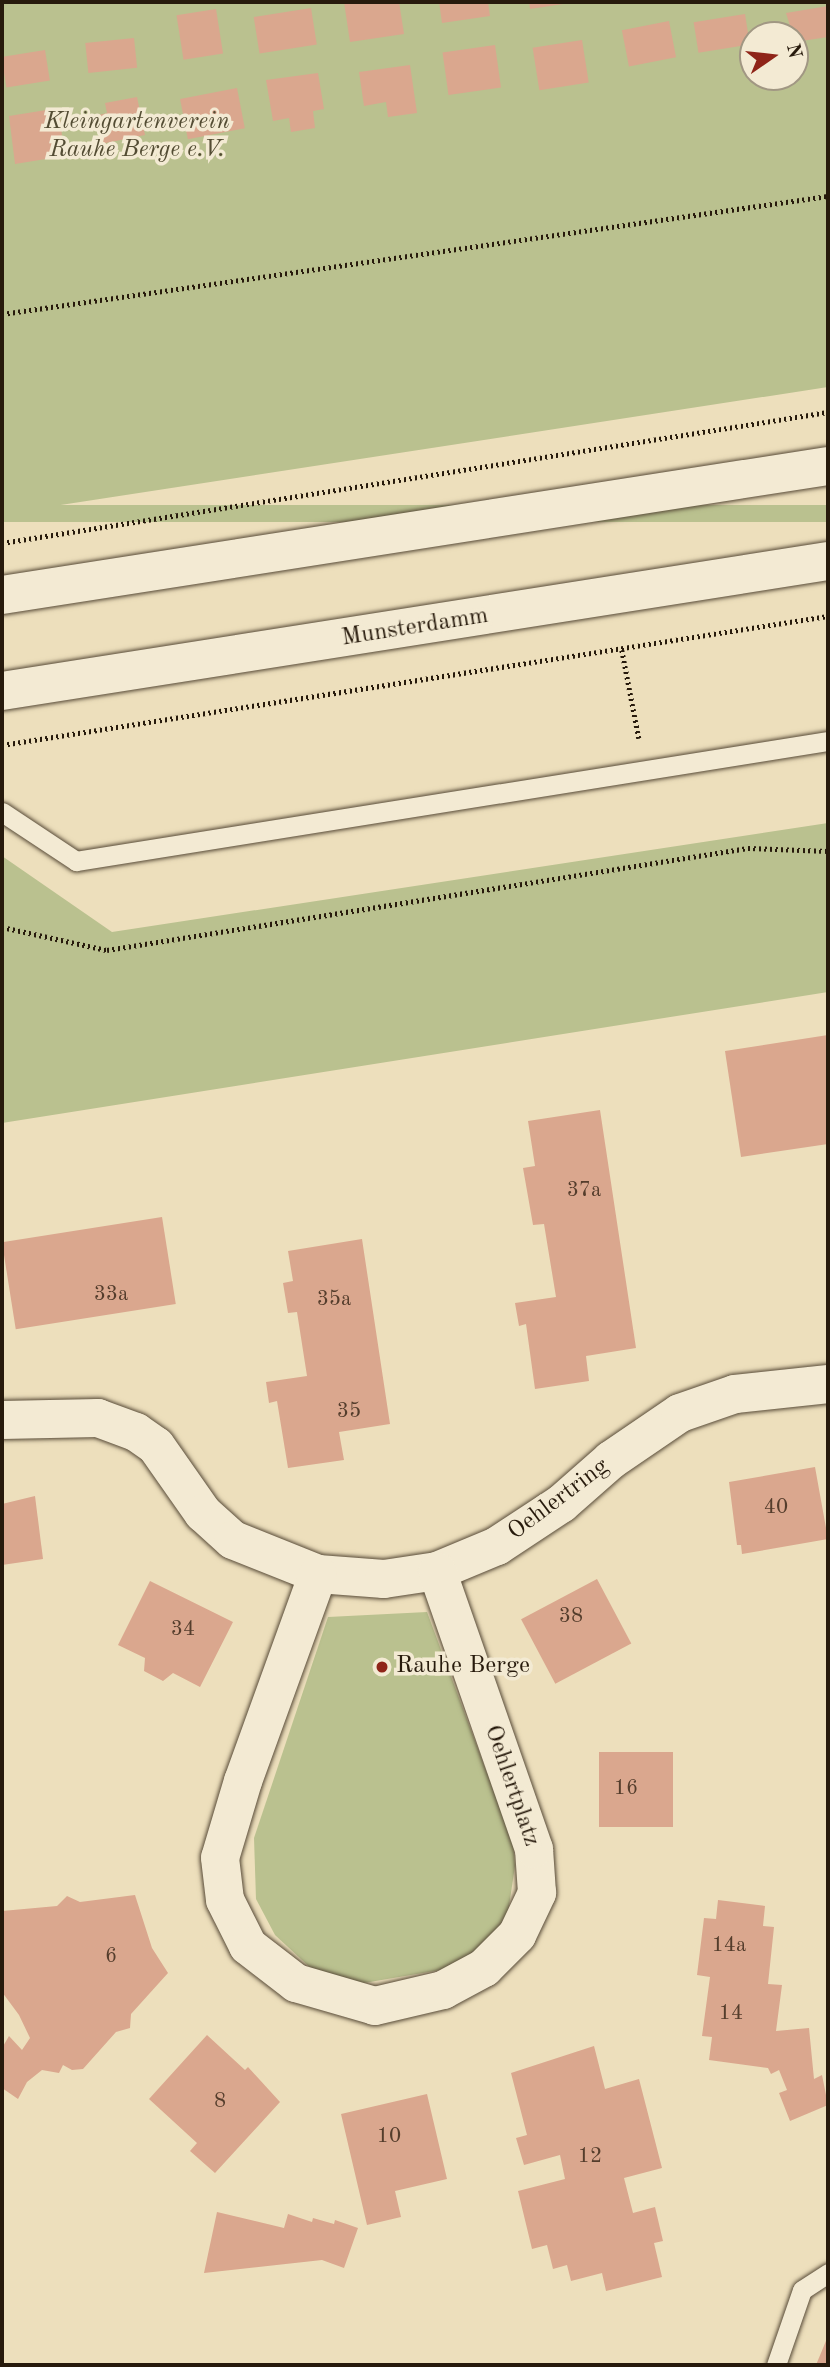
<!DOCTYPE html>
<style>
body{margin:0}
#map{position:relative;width:830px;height:2367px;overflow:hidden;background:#eddfbc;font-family:"Old Standard TT",serif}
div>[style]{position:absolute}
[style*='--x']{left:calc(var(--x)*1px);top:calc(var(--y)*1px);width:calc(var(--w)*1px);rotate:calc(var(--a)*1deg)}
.green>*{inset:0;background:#bac18f;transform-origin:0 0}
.building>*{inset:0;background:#daa78e;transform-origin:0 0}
.path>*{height:4.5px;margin-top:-2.25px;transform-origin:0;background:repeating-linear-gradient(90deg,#271a0c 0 2px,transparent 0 5.5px)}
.roads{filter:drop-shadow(0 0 2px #584b38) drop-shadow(0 0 2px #584b38)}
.lane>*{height:19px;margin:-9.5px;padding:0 9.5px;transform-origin:9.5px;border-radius:9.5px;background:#f3ead3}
.street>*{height:38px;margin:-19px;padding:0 19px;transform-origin:19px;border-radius:19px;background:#f3ead3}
.secondary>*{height:38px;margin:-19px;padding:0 19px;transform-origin:19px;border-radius:19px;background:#f3ead3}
.dots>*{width:19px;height:19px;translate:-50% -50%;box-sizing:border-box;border:4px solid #f3ead3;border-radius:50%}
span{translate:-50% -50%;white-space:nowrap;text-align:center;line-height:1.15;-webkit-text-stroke:7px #f3ead3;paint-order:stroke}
.number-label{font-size:21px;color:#543d2c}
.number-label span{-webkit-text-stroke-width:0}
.park-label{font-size:24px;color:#534c33;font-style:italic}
.street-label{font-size:24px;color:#271a0c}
.poi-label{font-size:24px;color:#271a0c}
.left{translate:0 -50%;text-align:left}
.frame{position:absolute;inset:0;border:4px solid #271a0c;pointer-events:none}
.north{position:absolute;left:739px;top:21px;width:70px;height:70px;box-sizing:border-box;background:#f3ead3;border:2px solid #a19783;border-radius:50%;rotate:76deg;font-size:19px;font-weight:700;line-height:28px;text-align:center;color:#271a0c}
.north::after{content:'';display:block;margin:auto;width:24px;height:32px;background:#8f2418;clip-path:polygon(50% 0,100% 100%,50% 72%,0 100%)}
</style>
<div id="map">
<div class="green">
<i style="clip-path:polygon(evenodd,2px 2px,828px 2px,828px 387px,2px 514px,2px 2px,753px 35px,795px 35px,795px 77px,753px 77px,753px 35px)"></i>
<i style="left:828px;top:505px;width:17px;height:836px;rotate:90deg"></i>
<i style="clip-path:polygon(828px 823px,828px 992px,2px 1123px,2px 856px,112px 932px)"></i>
<i style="clip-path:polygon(427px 1612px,513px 1843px,515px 1866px,507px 1919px,482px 1946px,452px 1968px,358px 1984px,315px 1972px,275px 1935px,256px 1899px,254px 1838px,328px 1617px)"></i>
</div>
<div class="building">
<i style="clip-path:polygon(344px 2px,399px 2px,404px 34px,350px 42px)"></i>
<i style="clip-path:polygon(439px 2px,488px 2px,490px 16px,442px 23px)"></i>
<i style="clip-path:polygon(529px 2px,570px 2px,570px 3px,530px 9px)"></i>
<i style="clip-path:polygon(828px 6px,828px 37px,795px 42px,786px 13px)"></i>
<i style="left:311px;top:8px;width:37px;height:58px;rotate:81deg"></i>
<i style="left:216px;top:9px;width:45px;height:40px;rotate:81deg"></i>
<i style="left:745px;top:14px;width:31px;height:52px;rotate:81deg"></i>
<i style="left:669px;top:21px;width:37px;height:48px;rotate:79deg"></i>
<i style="left:134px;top:38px;width:30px;height:49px;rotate:84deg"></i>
<i style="left:582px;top:40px;width:43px;height:50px;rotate:81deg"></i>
<i style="left:495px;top:45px;width:43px;height:53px;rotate:82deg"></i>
<i style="left:45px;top:50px;width:31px;height:44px;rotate:81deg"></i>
<i style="clip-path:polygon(410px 65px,417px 113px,388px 117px,386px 102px,364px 106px,359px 72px)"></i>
<i style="clip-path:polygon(318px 73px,324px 109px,313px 111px,315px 128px,291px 132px,289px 118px,273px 121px,266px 80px)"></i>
<i style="left:237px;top:88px;width:41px;height:58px;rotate:79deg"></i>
<i style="clip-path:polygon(137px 97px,145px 135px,101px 144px,95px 116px,107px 113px,105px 103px)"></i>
<i style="clip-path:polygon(59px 108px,62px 136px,55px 137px,58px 157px,15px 164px,9px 116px)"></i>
<i style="clip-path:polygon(828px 1035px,828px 1144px,741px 1157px,725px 1051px)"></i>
<i style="clip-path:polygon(600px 1110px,636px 1348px,586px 1356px,589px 1381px,535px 1389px,526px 1324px,519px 1326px,515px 1303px,556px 1297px,544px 1224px,533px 1225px,523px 1168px,535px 1166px,528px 1121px)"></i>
<i style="left:162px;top:1217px;width:88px;height:162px;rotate:81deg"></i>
<i style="clip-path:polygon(362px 1239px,390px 1424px,339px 1432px,344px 1460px,288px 1468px,277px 1401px,269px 1403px,266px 1382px,307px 1376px,297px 1312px,288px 1313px,283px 1283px,293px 1281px,288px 1251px)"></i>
<i style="clip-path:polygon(815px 1467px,828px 1539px,742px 1554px,741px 1545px,737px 1545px,729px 1482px)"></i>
<i style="clip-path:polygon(35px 1496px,43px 1559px,2px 1565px,2px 1504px)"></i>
<i style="left:597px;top:1579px;width:73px;height:86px;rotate:62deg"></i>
<i style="clip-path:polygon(150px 1581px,233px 1622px,200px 1687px,173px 1673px,163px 1681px,144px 1671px,145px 1658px,118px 1645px)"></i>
<i style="left:599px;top:1752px;width:74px;height:75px"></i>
<i style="clip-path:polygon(135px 1895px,152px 1948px,168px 1973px,131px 2014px,130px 2028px,116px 2032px,83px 2069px,72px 2070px,63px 2065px,59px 2073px,42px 2070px,27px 2082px,18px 2099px,2px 2088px,2px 2048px,9px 2036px,22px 2050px,30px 2038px,19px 2015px,2px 1992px,2px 1911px,57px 1906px,67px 1896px,80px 1902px)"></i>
<i style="clip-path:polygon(718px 1900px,765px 1906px,763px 1926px,774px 1927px,768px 1984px,782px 1985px,776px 2031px,809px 2028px,814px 2079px,822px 2075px,828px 2105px,790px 2121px,779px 2093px,787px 2090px,779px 2070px,771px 2074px,768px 2068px,709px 2060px,712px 2037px,702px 2036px,710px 1977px,697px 1975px,704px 1918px,716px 1919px)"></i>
<i style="clip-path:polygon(207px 2035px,245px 2070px,248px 2067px,280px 2102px,215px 2173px,190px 2151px,197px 2143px,149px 2099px)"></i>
<i style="clip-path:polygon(594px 2046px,605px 2089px,639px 2079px,662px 2168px,624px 2178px,633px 2213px,655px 2207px,663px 2241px,654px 2243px,662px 2277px,606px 2291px,602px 2273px,571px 2281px,567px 2265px,553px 2269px,547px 2245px,532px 2249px,518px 2191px,565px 2179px,560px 2155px,524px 2165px,516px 2138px,527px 2135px,511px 2073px)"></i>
<i style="clip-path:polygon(427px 2094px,447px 2179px,395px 2191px,401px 2217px,367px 2225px,341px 2114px)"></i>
<i style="clip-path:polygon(217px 2212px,284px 2228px,288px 2214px,312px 2222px,313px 2218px,334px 2224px,335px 2220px,358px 2228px,344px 2268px,322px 2260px,204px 2273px)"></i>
<i style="clip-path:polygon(828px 2336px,828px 2365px,816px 2365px)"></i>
</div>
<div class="path">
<i style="--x:2;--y:314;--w:834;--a:-8.13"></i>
<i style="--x:2;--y:543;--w:836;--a:-9.01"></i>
<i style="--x:622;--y:650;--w:90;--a:79.1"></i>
<i style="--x:2;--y:745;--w:836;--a:-8.88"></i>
<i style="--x:2;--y:927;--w:107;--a:12.4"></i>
<i style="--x:107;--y:950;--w:649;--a:-9.04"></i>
<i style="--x:748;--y:848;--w:80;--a:2.1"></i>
</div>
<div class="roads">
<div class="lane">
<i style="--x:2;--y:812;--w:89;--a:33.5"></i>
<i style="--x:76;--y:861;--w:762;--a:-9.07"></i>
<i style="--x:776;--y:2365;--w:79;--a:-70.9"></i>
<i style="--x:802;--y:2290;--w:31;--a:-33"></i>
</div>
<div class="street">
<i style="--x:2;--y:1420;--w:96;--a:-1.2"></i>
<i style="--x:98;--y:1418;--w:40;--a:20.2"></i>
<i style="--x:136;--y:1432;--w:24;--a:35"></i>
<i style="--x:156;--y:1446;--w:82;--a:55"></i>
<i style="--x:203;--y:1513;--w:40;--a:42"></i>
<i style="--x:233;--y:1540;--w:92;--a:21.8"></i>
<i style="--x:318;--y:1574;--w:66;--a:4.3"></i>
<i style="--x:384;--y:1579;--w:54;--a:-8.6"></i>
<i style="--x:437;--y:1571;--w:65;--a:-22.6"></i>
<i style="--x:497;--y:1546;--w:77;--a:-33.3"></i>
<i style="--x:561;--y:1504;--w:67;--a:-41.3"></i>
<i style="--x:611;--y:1460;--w:83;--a:-34.3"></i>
<i style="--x:680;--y:1413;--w:58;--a:-19.1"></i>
<i style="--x:735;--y:1394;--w:94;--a:-6.1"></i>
<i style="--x:318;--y:1574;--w:220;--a:109.9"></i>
<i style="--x:243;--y:1781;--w:80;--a:106.6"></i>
<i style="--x:220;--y:1858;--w:42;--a:83.2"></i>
<i style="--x:225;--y:1900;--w:51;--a:63.4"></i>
<i style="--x:248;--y:1946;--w:61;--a:37.6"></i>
<i style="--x:296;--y:1983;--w:82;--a:16.2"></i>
<i style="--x:375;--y:2006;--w:70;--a:-13.2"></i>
<i style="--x:443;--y:1990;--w:47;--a:-28.2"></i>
<i style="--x:484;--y:1968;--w:47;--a:-45"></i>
<i style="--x:517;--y:1935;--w:47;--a:-64.5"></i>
<i style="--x:537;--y:1893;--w:44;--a:-93.9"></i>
<i style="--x:534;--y:1849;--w:294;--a:-109.2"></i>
</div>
<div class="secondary">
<i style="--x:2;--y:595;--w:836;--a:-8.88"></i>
<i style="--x:2;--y:691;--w:836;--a:-8.94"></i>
</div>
</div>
<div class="dots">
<i style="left:382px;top:1667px;background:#8f2418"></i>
</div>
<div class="number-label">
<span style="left:584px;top:1191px">37a</span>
<span style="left:111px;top:1295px">33a</span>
<span style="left:334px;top:1300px">35a</span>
<span style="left:349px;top:1412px">35</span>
<span style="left:776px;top:1508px">40</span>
<span style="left:571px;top:1617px">38</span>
<span style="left:183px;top:1630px">34</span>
<span style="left:626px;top:1789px">16</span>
<span style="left:729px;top:1946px">14a</span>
<span style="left:111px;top:1957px">6</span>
<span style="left:731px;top:2014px">14</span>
<span style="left:220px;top:2102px">8</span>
<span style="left:389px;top:2137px">10</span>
<span style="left:590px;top:2157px">12</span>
</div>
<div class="park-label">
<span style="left:137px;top:137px">Kleingartenverein<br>Rauhe Berge e.V.</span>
</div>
<div class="street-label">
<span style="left:415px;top:628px;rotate:-9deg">Munsterdamm</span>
<span style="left:559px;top:1500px;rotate:-37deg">Oehlertring</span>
<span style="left:511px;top:1786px;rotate:71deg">Oehlertplatz</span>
</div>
<div class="poi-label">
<span class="left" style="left:396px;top:1667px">Rauhe Berge</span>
</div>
<div class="frame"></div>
<div class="north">N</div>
</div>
